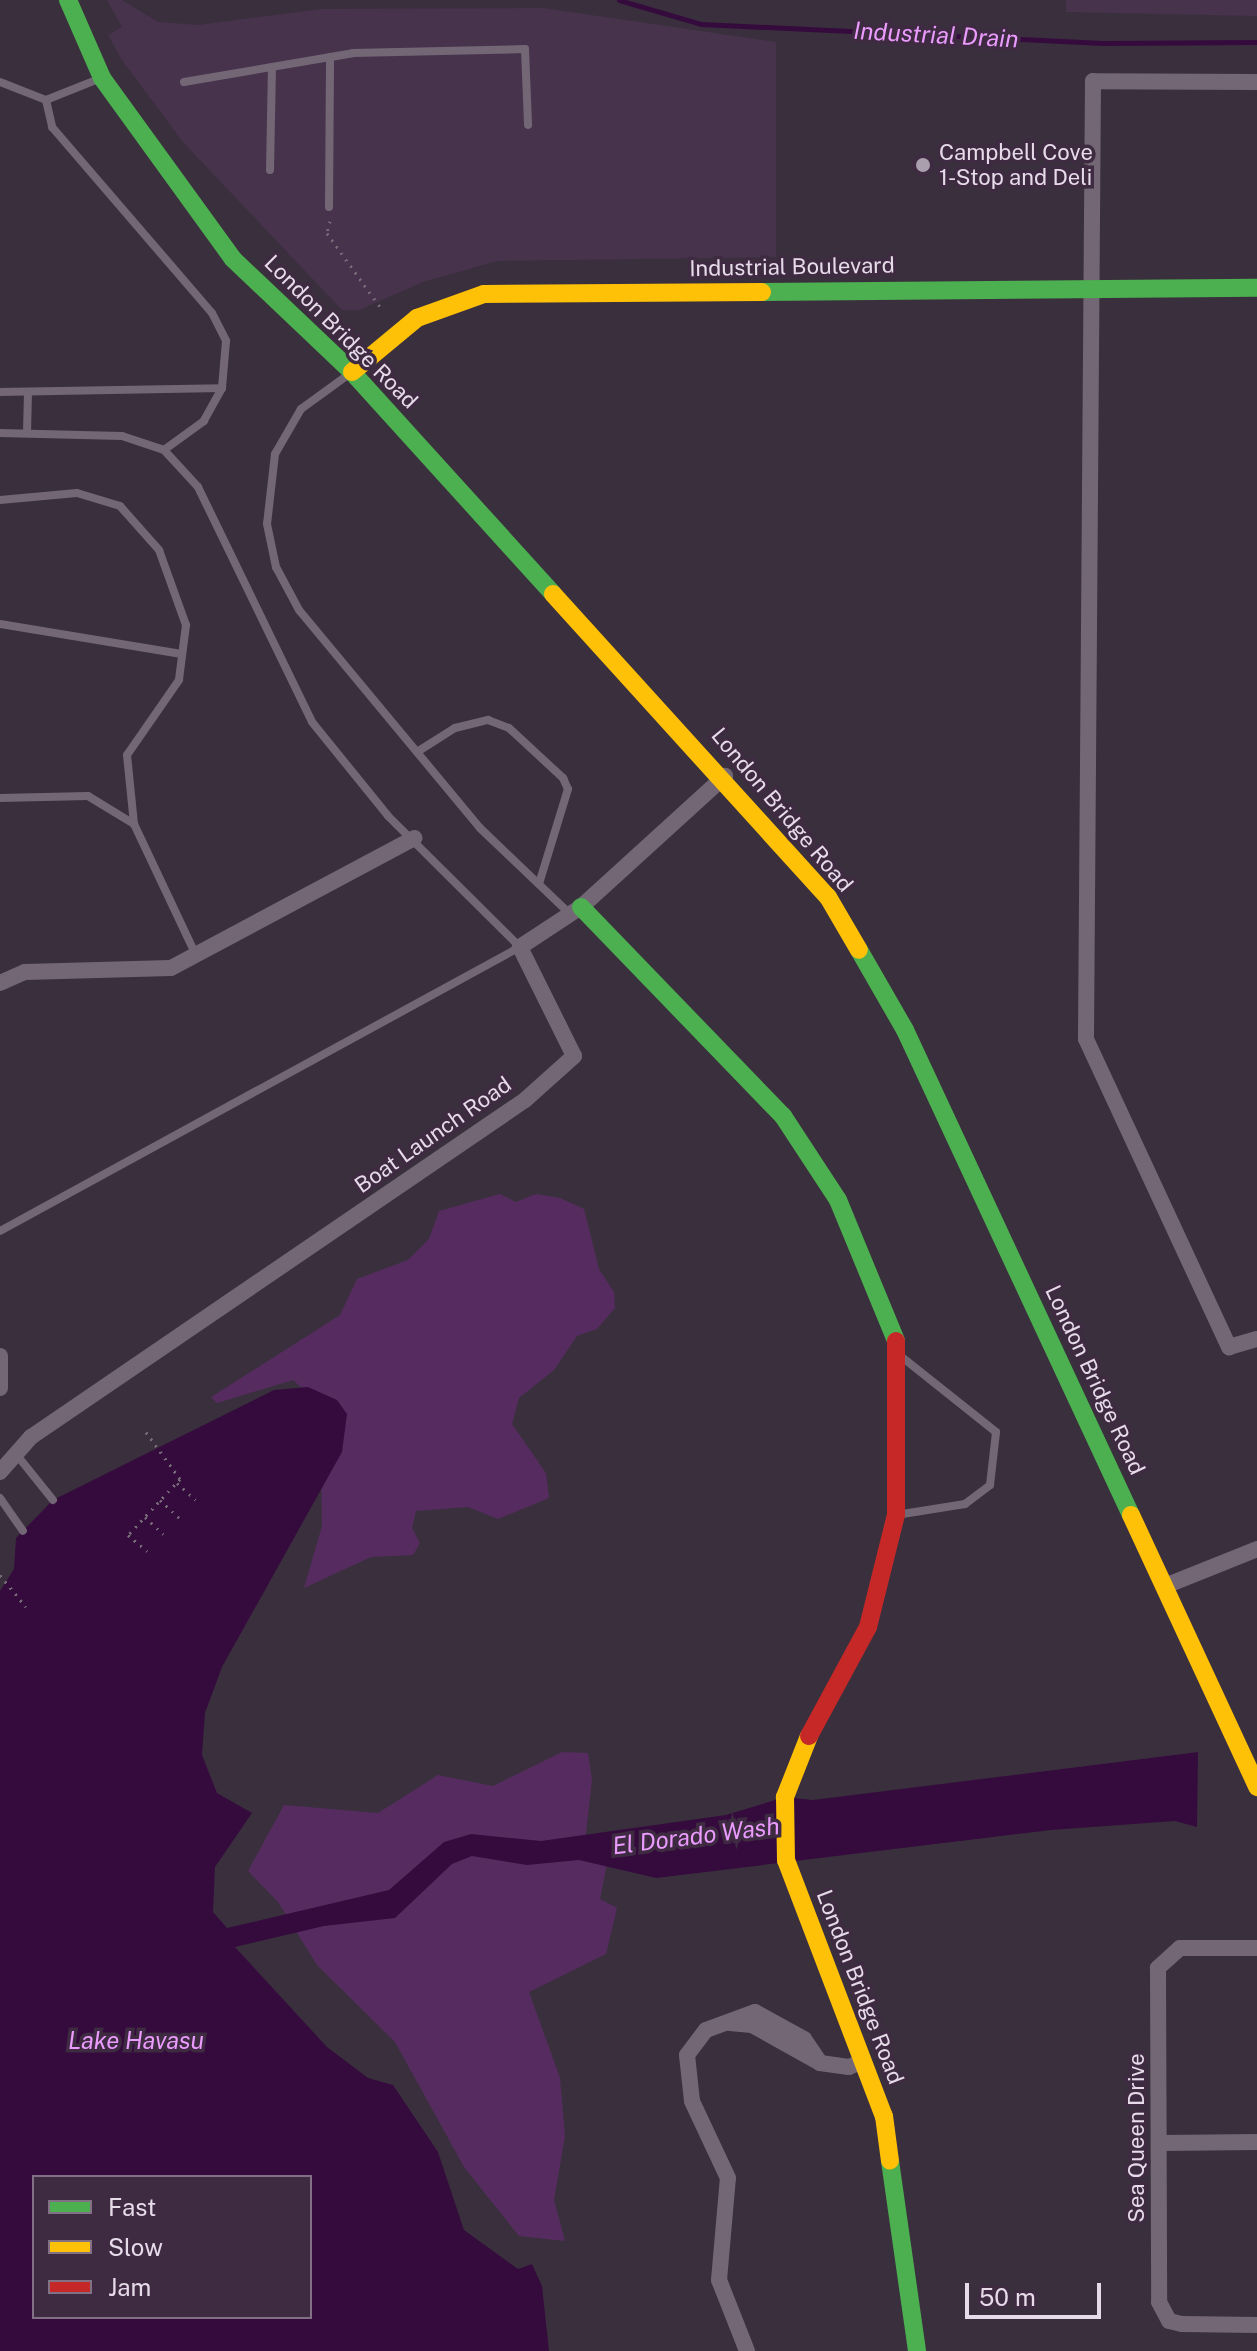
<!DOCTYPE html>
<style>
body{margin:0}
#map{position:relative;width:1257px;height:2351px;overflow:hidden;background:#3a303d;font-family:"Public Sans",sans-serif}
div>[style]{position:absolute}
[style*='--x']{left:calc(var(--x)*1px);top:calc(var(--y)*1px);width:calc(var(--w)*1px);rotate:calc(var(--a)*1deg)}
.built>*{inset:0;background:#48334d}
.green>*{inset:0;background:#562c60}
.water>*{inset:0;background:#350b3e}
.stream>*{height:5px;margin:-2.5px;padding:0 2.5px;transform-origin:2.5px;border-radius:2.5px;background:#350b3e}
.path>*{height:3px;margin-top:-1.5px;transform-origin:0;background:repeating-linear-gradient(90deg,#766c78 0 2px,transparent 0 8px)}
.lane>*{height:8px;margin:-4px;padding:0 4px;transform-origin:4px;border-radius:4px;background:#736776}
.street>*{height:16px;margin:-8px;padding:0 8px;transform-origin:8px;border-radius:8px;background:#736776}
.fast>*{height:18px;margin:-9px;padding:0 9px;transform-origin:9px;border-radius:9px;background:#4caf50}
.slow>*{height:18px;margin:-9px;padding:0 9px;transform-origin:9px;border-radius:9px;background:#ffc107}
.jam>*{height:18px;margin:-9px;padding:0 9px;transform-origin:9px;border-radius:9px;background:#c62828}
.dots>*{width:22px;height:22px;translate:-50% -50%;box-sizing:border-box;border:4px solid #3e2b42;border-radius:50%}
span{translate:-50% -50%;white-space:nowrap;text-align:center;line-height:1.15;-webkit-text-stroke:7px #3e2b42;paint-order:stroke}
.poi-label{font-size:22px;color:#e7dbea}
.left{translate:0 -50%;text-align:left}
.street-label{font-size:22px;color:#e7dbea}
.water-label{font-size:24px;color:#eb9bfe;font-style:italic}
.legend{position:absolute;left:32px;top:2175px;width:280px;height:144px;box-sizing:border-box;background:#3e2b42;border:2px solid #827185;margin:0;padding:10px 14px;list-style:none;font-size:24px;color:#e7dbea}
.legend li{display:flex;align-items:center;gap:16px;height:40px}
.legend b{width:40px;border:2px solid #827185}
.scale{position:absolute;left:965px;top:2283px;width:136px;height:36px;box-sizing:border-box;border:4px solid #e7dbea;border-top:0;padding-left:10px;font-size:24px;line-height:28px;white-space:nowrap;color:#e7dbea;-webkit-text-stroke:6px #3e2b42;paint-order:stroke}
</style>
<div id="map">
<div class="built">
<i style="clip-path:polygon(107px 0,122px 0,158px 22px,198px 25px,323px 9px,543px 8px,776px 42px,776px 257px,497px 261px,423px 282px,359px 310px,342px 310px,183px 142px,122px 60px,108px 35px,122px 27px)"></i>
<i style="clip-path:polygon(1066px 0,1257px 0,1257px 16px,1066px 12px)"></i>
</div>
<div class="green">
<i style="clip-path:polygon(500px 1194px,516px 1202px,536px 1194px,560px 1198px,584px 1209px,599px 1269px,614px 1292px,615px 1308px,597px 1329px,577px 1336px,554px 1370px,519px 1398px,512px 1424px,546px 1473px,549px 1498px,498px 1519px,468px 1507px,416px 1511px,412px 1528px,420px 1543px,413px 1555px,371px 1557px,304px 1588px,322px 1526px,320px 1404px,293px 1380px,217px 1403px,211px 1397px,340px 1315px,357px 1279px,408px 1260px,429px 1239px,439px 1211px)"></i>
<i style="clip-path:polygon(562px 1752px,588px 1753px,592px 1780px,585px 1842px,608px 1859px,600px 1899px,617px 1908px,606px 1954px,529px 1992px,560px 2078px,565px 2136px,554px 2200px,565px 2241px,519px 2236px,464px 2167px,395px 2042px,317px 1965px,278px 1902px,248px 1871px,284px 1805px,378px 1813px,438px 1775px,493px 1786px)"></i>
</div>
<div class="water">
<i style="clip-path:polygon(evenodd,308px 1387px,337px 1400px,347px 1414px,342px 1452px,222px 1667px,205px 1713px,202px 1755px,217px 1793px,252px 1813px,215px 1867px,213px 1912px,227px 1928px,389px 1890px,444px 1842px,471px 1834px,541px 1841px,726px 1815px,785px 1797px,813px 1800px,1198px 1752px,1197px 1827px,1175px 1821px,1051px 1830px,656px 1878px,579px 1860px,527px 1865px,472px 1856px,452px 1864px,395px 1918px,324px 1926px,235px 1947px,327px 2047px,368px 2078px,393px 2085px,438px 2152px,464px 2230px,518px 2269px,532px 2264px,542px 2286px,549px 2351px,0 2351px,0 1591px,14px 1569px,16px 1538px,53px 1500px,274px 1390px,308px 1387px,34px 2177px,310px 2177px,310px 2317px,34px 2317px,34px 2177px)"></i>
</div>
<div class="stream">
<i style="--x:619;--y:0;--w:85;--a:16.3"></i>
<i style="--x:701;--y:24;--w:402;--a:2.7"></i>
<i style="--x:1103;--y:43;--w:154;--a:-0.4"></i>
</div>
<div class="path">
<i style="--x:330;--y:221;--w:12;--a:104"></i>
<i style="--x:327;--y:233;--w:91;--a:54.4"></i>
<i style="--x:146;--y:1432;--w:58;--a:54.1"></i>
<i style="--x:180;--y:1479;--w:76;--a:132.9"></i>
<i style="--x:128;--y:1535;--w:25;--a:40"></i>
<i style="--x:177;--y:1483;--w:25;--a:42"></i>
<i style="--x:160;--y:1500;--w:26;--a:43"></i>
<i style="--x:145;--y:1517;--w:25;--a:43"></i>
<i style="--x:0;--y:1575;--w:41;--a:50.9"></i>
</div>
<div class="lane">
<i style="--x:0;--y:82;--w:49;--a:21.4"></i>
<i style="--x:46;--y:100;--w:59;--a:-21.8"></i>
<i style="--x:184;--y:82;--w:171;--a:-9.7"></i>
<i style="--x:353;--y:53;--w:172;--a:-1.3"></i>
<i style="--x:525;--y:49;--w:76;--a:87.7"></i>
<i style="--x:46;--y:100;--w:28;--a:77"></i>
<i style="--x:52;--y:127;--w:245;--a:49.3"></i>
<i style="--x:212;--y:313;--w:31;--a:63"></i>
<i style="--x:226;--y:341;--w:47;--a:94.9"></i>
<i style="--x:222;--y:388;--w:38;--a:119"></i>
<i style="--x:204;--y:421;--w:49;--a:144.1"></i>
<i style="--x:270;--y:170;--w:103;--a:-88.9"></i>
<i style="--x:329;--y:207;--w:150;--a:-89.6"></i>
<i style="--x:352;--y:372;--w:63;--a:144"></i>
<i style="--x:301;--y:409;--w:52;--a:120"></i>
<i style="--x:275;--y:454;--w:70;--a:96.5"></i>
<i style="--x:267;--y:524;--w:44;--a:78.2"></i>
<i style="--x:276;--y:567;--w:49;--a:61.9"></i>
<i style="--x:299;--y:610;--w:283;--a:50.3"></i>
<i style="--x:480;--y:828;--w:124;--a:43.7"></i>
<i style="--x:0;--y:392;--w:222;--a:-1"></i>
<i style="--x:0;--y:433;--w:122;--a:1.4"></i>
<i style="--x:122;--y:436;--w:44;--a:18.4"></i>
<i style="--x:164;--y:450;--w:50;--a:47.4"></i>
<i style="--x:198;--y:487;--w:261;--a:64.1"></i>
<i style="--x:312;--y:722;--w:121;--a:51"></i>
<i style="--x:388;--y:816;--w:186;--a:44.8"></i>
<i style="--x:520;--y:947;--w:592;--a:151.36"></i>
<i style="--x:27;--y:433;--w:41;--a:-88.6"></i>
<i style="--x:0;--y:500;--w:77;--a:-5.2"></i>
<i style="--x:77;--y:493;--w:45;--a:16.8"></i>
<i style="--x:120;--y:506;--w:59;--a:48.4"></i>
<i style="--x:159;--y:550;--w:80;--a:70.2"></i>
<i style="--x:186;--y:625;--w:55;--a:97.3"></i>
<i style="--x:179;--y:680;--w:91;--a:124.7"></i>
<i style="--x:127;--y:755;--w:69;--a:84.2"></i>
<i style="--x:134;--y:824;--w:145;--a:64.7"></i>
<i style="--x:0;--y:624;--w:184;--a:9.4"></i>
<i style="--x:417;--y:752;--w:45;--a:-32.3"></i>
<i style="--x:455;--y:728;--w:34;--a:-14"></i>
<i style="--x:488;--y:720;--w:22;--a:21"></i>
<i style="--x:509;--y:728;--w:74;--a:42.8"></i>
<i style="--x:563;--y:778;--w:12;--a:66"></i>
<i style="--x:568;--y:789;--w:99;--a:107"></i>
<i style="--x:0;--y:798;--w:88;--a:-1.3"></i>
<i style="--x:88;--y:796;--w:54;--a:31.3"></i>
<i style="--x:16;--y:1454;--w:59;--a:51.2"></i>
<i style="--x:0;--y:1498;--w:40;--a:55.1"></i>
<i style="--x:896;--y:1515;--w:70;--a:-9.1"></i>
<i style="--x:965;--y:1504;--w:31;--a:-37"></i>
<i style="--x:990;--y:1485;--w:53;--a:-83.5"></i>
<i style="--x:996;--y:1432;--w:119;--a:-141.5"></i>
</div>
<div class="street">
<i style="--x:1257;--y:82;--w:164;--a:-179.7"></i>
<i style="--x:1093;--y:81;--w:958;--a:90.42"></i>
<i style="--x:1086;--y:1039;--w:340;--a:65.1"></i>
<i style="--x:1229;--y:1347;--w:29;--a:-16"></i>
<i style="--x:0;--y:983;--w:27;--a:-24"></i>
<i style="--x:25;--y:972;--w:146;--a:-1.6"></i>
<i style="--x:171;--y:968;--w:276;--a:-28.1"></i>
<i style="--x:0;--y:1356;--w:32;--a:90"></i>
<i style="--x:0;--y:1472;--w:47;--a:-48.5"></i>
<i style="--x:31;--y:1437;--w:598;--a:-34.3"></i>
<i style="--x:525;--y:1100;--w:66;--a:-41.9"></i>
<i style="--x:574;--y:1056;--w:122;--a:-116.4"></i>
<i style="--x:520;--y:947;--w:73;--a:-33.3"></i>
<i style="--x:581;--y:907;--w:195;--a:-42.3"></i>
<i style="--x:1165;--y:1586;--w:99;--a:-21.9"></i>
<i style="--x:1257;--y:1948;--w:77;--a:180"></i>
<i style="--x:1180;--y:1948;--w:30;--a:138"></i>
<i style="--x:1158;--y:1968;--w:334;--a:89.8"></i>
<i style="--x:1159;--y:2302;--w:21;--a:62"></i>
<i style="--x:1169;--y:2321;--w:13;--a:13"></i>
<i style="--x:1182;--y:2324;--w:75;--a:0.8"></i>
<i style="--x:730;--y:2023;--w:22;--a:5"></i>
<i style="--x:752;--y:2025;--w:78;--a:29.2"></i>
<i style="--x:820;--y:2063;--w:29;--a:8"></i>
<i style="--x:849;--y:2067;--w:15;--a:-23"></i>
<i style="--x:1161;--y:2143;--w:96;--a:-0.6"></i>
<i style="--x:747;--y:2351;--w:76;--a:-111.5"></i>
<i style="--x:719;--y:2280;--w:102;--a:-85"></i>
<i style="--x:728;--y:2178;--w:85;--a:-115.1"></i>
<i style="--x:692;--y:2101;--w:46;--a:-96.2"></i>
<i style="--x:687;--y:2055;--w:31;--a:-53"></i>
<i style="--x:706;--y:2030;--w:52;--a:-20.2"></i>
<i style="--x:755;--y:2012;--w:56;--a:28.9"></i>
<i style="--x:804;--y:2039;--w:29;--a:56"></i>
</div>
<div class="fast">
<i style="--x:68;--y:0;--w:85;--a:66.4"></i>
<i style="--x:102;--y:78;--w:223;--a:54.1"></i>
<i style="--x:233;--y:259;--w:164;--a:43.5"></i>
<i style="--x:352;--y:372;--w:299;--a:47.8"></i>
<i style="--x:762;--y:292;--w:495;--a:-0.5"></i>
<i style="--x:581;--y:907;--w:291;--a:46"></i>
<i style="--x:783;--y:1116;--w:100;--a:56.8"></i>
<i style="--x:838;--y:1200;--w:152;--a:67.6"></i>
<i style="--x:859;--y:950;--w:92;--a:60.1"></i>
<i style="--x:905;--y:1030;--w:535;--a:65.02"></i>
<i style="--x:890;--y:2161;--w:192;--a:81.9"></i>
</div>
<div class="slow">
<i style="--x:352;--y:372;--w:85;--a:-39.7"></i>
<i style="--x:417;--y:318;--w:71;--a:-19.7"></i>
<i style="--x:484;--y:294;--w:278;--a:-0.4"></i>
<i style="--x:553;--y:594;--w:409;--a:47.8"></i>
<i style="--x:828;--y:897;--w:61;--a:59.7"></i>
<i style="--x:1131;--y:1515;--w:300;--a:65.1"></i>
<i style="--x:809;--y:1736;--w:66;--a:111.5"></i>
<i style="--x:785;--y:1797;--w:63;--a:89.1"></i>
<i style="--x:786;--y:1860;--w:274;--a:69.1"></i>
<i style="--x:884;--y:2116;--w:45;--a:82.4"></i>
</div>
<div class="jam">
<i style="--x:809;--y:1736;--w:124;--a:-61.6"></i>
<i style="--x:868;--y:1627;--w:115;--a:-76"></i>
<i style="--x:896;--y:1515;--w:174;--a:-90"></i>
</div>
<div class="dots">
<i style="left:923px;top:165px;background:#aa9fad"></i>
</div>
<div class="poi-label">
<span class="left" style="left:939px;top:165px">Campbell Cove<br>1-Stop and Deli</span>
</div>
<div class="street-label">
<span style="left:792px;top:267px;rotate:-1deg">Industrial Boulevard</span>
<span style="left:341px;top:332px;rotate:45deg">London Bridge Road</span>
<span style="left:782px;top:810px;rotate:50deg">London Bridge Road</span>
<span style="left:433px;top:1135px;rotate:-35deg">Boat Launch Road</span>
<span style="left:1095px;top:1380px;rotate:65deg">London Bridge Road</span>
<span style="left:860px;top:1987px;rotate:69deg">London Bridge Road</span>
<span style="left:1137px;top:2138px;rotate:-90deg">Sea Queen Drive</span>
</div>
<div class="water-label">
<span style="left:936px;top:35px;rotate:3deg">Industrial Drain</span>
<span style="left:696px;top:1836px;rotate:-7deg">El Dorado Wash</span>
<span style="left:136px;top:2041px">Lake Havasu</span>
</div>
<ul class="legend">
<li><b style="height:10px;background:#4caf50"></b>Fast</li>
<li><b style="height:10px;background:#ffc107"></b>Slow</li>
<li><b style="height:10px;background:#c62828"></b>Jam</li>
</ul>
<div class="scale">50 m</div>
</div>
